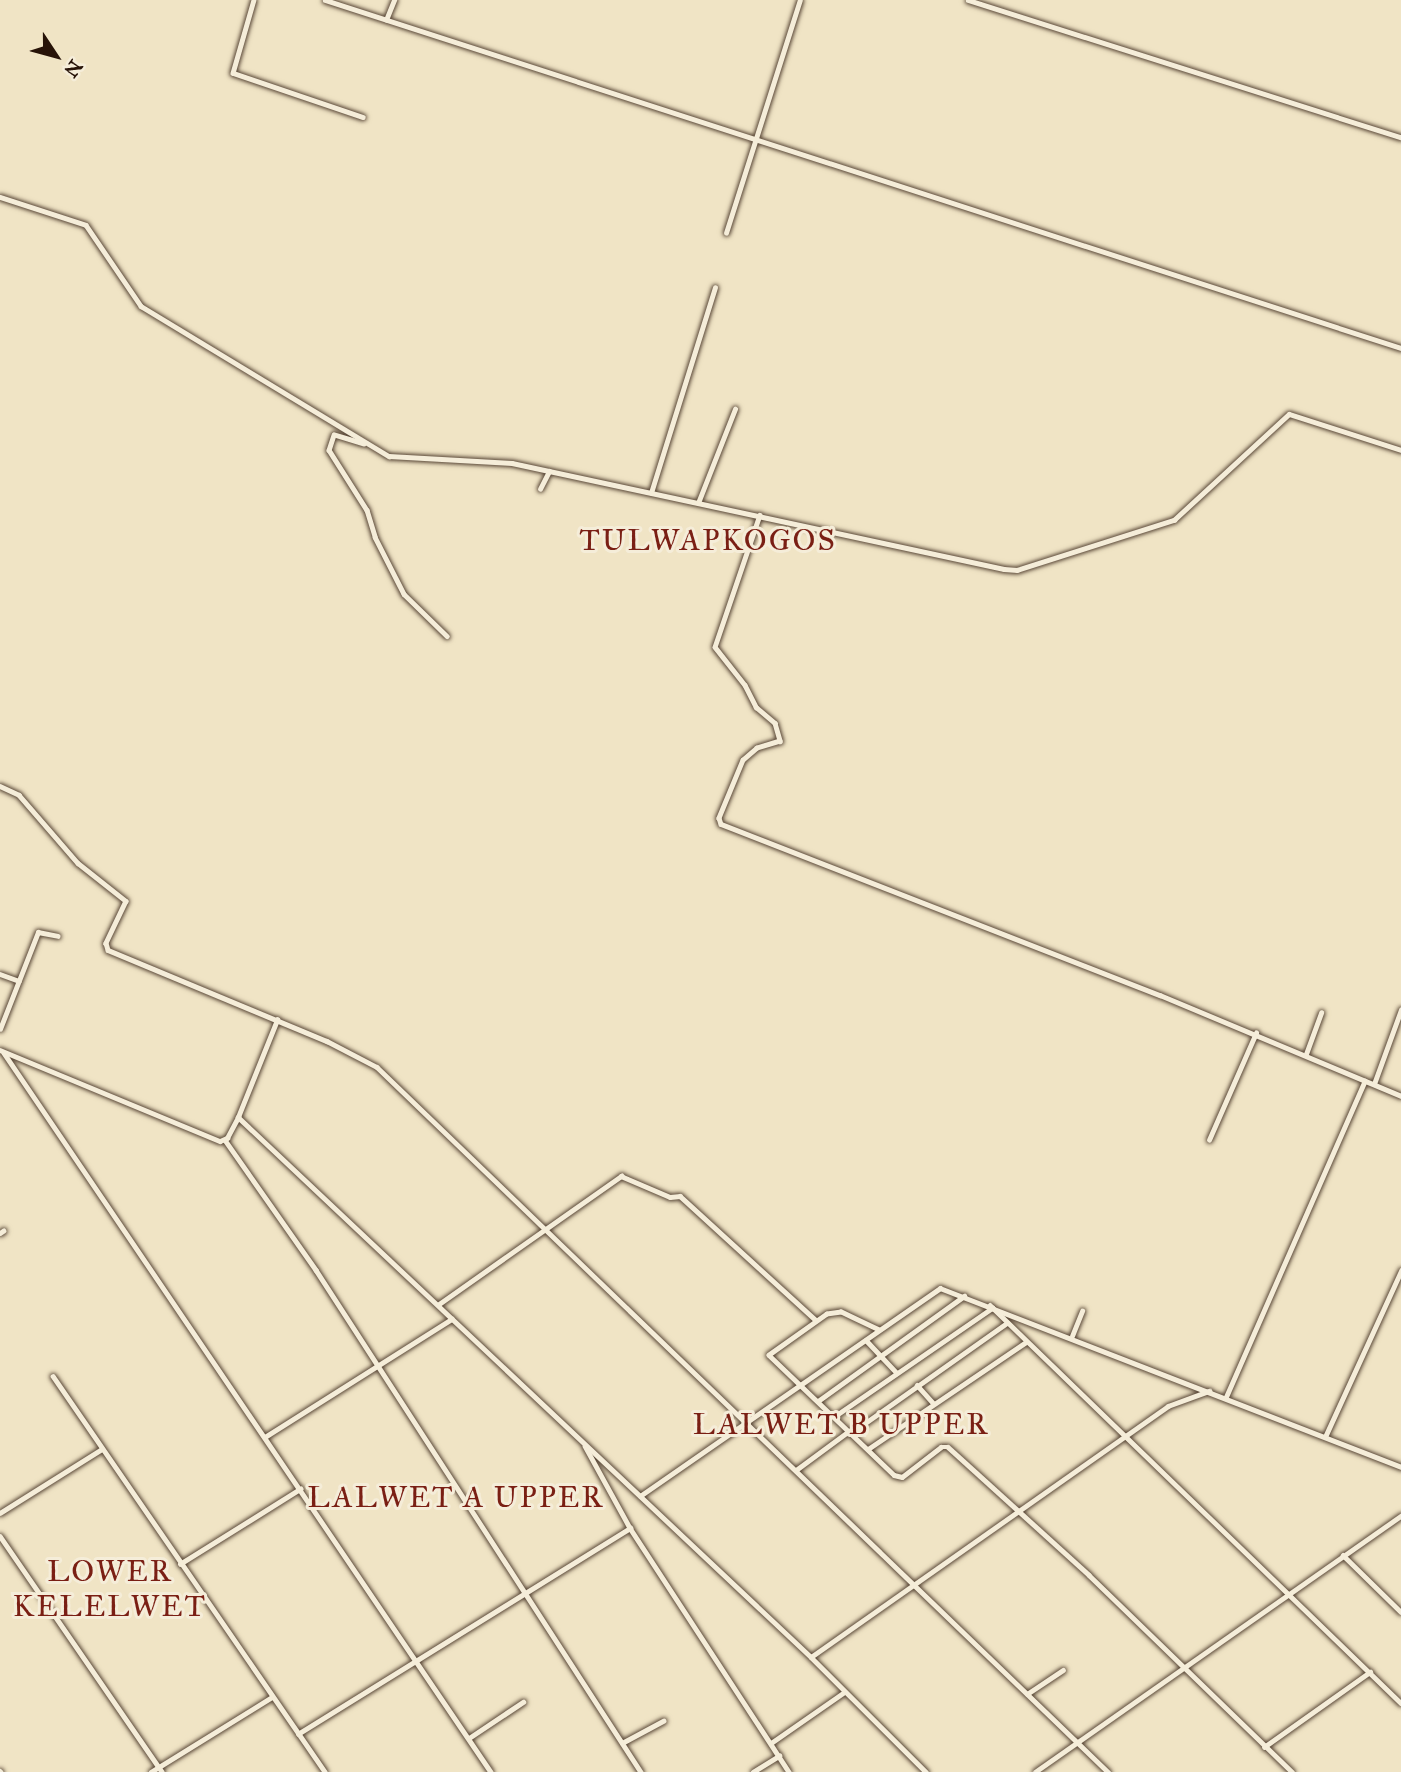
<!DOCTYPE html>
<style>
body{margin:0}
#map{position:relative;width:1401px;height:1772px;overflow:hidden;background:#f0e4c5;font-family:"IM FELL Great Primer",serif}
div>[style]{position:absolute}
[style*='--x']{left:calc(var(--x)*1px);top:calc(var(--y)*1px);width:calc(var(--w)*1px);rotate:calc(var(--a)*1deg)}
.roads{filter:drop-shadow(0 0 2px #594737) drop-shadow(0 0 2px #594737)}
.minor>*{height:4.5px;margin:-2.25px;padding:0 2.25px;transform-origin:2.25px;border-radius:2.25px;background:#f5edd9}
span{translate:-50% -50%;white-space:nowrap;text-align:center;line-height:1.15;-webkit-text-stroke:6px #f5edd9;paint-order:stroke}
.quarter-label{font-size:30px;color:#7a1f14;letter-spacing:2px}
.north{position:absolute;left:21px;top:21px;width:70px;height:70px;-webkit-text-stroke:5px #f5edd9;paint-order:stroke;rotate:126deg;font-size:19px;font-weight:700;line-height:28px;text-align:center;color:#271308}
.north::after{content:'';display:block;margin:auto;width:24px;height:32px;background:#271308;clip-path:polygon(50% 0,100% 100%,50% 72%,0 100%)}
</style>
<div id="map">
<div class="roads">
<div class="minor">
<i style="--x:254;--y:0;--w:76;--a:106"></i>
<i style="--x:233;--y:73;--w:137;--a:18.7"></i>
<i style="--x:325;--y:0;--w:1131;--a:17.92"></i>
<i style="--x:968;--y:0;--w:454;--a:17.6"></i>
<i style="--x:386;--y:20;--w:22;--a:-68"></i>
<i style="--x:0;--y:197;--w:90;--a:18"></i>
<i style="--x:86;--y:225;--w:98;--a:55.8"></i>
<i style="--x:141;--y:306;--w:290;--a:31.2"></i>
<i style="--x:389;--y:456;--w:123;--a:3.3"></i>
<i style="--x:512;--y:463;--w:503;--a:12.16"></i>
<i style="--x:1004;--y:569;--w:13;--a:4"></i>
<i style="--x:1017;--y:570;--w:165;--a:-17.7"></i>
<i style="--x:1174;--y:520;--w:156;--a:-42.7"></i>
<i style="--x:1289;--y:414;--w:118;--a:17.8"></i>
<i style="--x:726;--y:233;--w:244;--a:-72.4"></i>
<i style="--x:364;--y:444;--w:31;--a:-163"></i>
<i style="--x:334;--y:435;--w:16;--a:108"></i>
<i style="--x:329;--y:450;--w:71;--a:57.7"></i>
<i style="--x:367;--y:510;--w:28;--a:73"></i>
<i style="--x:375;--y:537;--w:64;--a:63"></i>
<i style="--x:404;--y:594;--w:60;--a:44.3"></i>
<i style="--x:540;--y:489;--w:20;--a:-63"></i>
<i style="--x:651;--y:493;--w:215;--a:-72.7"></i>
<i style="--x:698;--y:503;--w:101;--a:-68.5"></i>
<i style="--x:760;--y:515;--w:139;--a:108.8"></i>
<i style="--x:715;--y:647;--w:48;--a:51.7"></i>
<i style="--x:745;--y:685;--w:25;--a:63"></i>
<i style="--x:756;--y:707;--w:25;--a:40"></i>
<i style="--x:775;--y:723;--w:19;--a:74"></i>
<i style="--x:780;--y:741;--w:24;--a:163"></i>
<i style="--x:757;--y:748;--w:18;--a:139"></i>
<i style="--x:743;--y:760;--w:63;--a:112.5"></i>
<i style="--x:719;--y:818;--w:6;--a:72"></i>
<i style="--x:721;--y:824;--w:471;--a:21.3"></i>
<i style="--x:1160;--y:995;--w:261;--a:22.7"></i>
<i style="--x:0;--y:786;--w:21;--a:25"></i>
<i style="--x:19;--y:795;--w:90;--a:49.1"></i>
<i style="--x:78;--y:863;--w:61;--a:38.4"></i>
<i style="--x:126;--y:901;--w:47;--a:115.5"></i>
<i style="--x:106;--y:943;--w:7;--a:74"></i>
<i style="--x:108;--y:950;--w:237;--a:22.6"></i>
<i style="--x:327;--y:1041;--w:56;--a:27.5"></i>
<i style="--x:377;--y:1067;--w:1016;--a:43.96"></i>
<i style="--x:0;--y:974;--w:20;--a:20"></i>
<i style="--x:0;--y:1029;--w:104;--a:-68.6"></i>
<i style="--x:38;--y:932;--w:20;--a:11"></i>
<i style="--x:0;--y:1050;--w:238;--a:22.5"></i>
<i style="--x:220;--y:1141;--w:8;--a:-23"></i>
<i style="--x:227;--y:1138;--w:24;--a:-62"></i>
<i style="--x:238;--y:1117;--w:105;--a:-68.1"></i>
<i style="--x:4;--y:1053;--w:868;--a:55.89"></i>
<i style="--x:1306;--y:1054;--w:44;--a:-69.9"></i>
<i style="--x:1374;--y:1084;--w:79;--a:-70"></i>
<i style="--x:238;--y:1117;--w:787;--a:43.3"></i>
<i style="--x:811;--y:1657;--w:163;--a:45"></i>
<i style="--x:225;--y:1140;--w:159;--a:55"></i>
<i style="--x:316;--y:1270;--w:598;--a:57.08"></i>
<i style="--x:1209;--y:1140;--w:117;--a:-66.3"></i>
<i style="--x:0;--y:1233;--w:4;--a:-34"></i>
<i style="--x:439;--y:1304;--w:223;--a:-35.1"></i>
<i style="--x:621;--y:1176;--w:53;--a:23.2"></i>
<i style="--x:670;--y:1197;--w:10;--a:-6"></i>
<i style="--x:680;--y:1196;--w:184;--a:42.4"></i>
<i style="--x:990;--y:1305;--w:572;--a:44.08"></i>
<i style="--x:879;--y:1330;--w:42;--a:-154.7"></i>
<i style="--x:841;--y:1312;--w:14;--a:172"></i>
<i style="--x:827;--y:1314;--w:71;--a:144.7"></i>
<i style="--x:769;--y:1355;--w:173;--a:43.8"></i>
<i style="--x:894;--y:1475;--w:8;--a:14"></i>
<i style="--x:902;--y:1477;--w:49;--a:-37.6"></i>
<i style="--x:941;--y:1447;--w:7;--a:0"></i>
<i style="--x:948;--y:1447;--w:190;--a:42.2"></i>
<i style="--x:1089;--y:1575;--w:283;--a:44.1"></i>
<i style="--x:1072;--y:1336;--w:27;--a:-68"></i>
<i style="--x:866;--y:1340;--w:45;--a:46.8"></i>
<i style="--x:53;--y:1376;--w:480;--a:55.5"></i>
<i style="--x:917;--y:1385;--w:24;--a:48"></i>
<i style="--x:1226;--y:1397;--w:345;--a:-66.3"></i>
<i style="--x:818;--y:1401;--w:180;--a:-35.7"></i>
<i style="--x:835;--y:1416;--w:191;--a:-34.5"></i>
<i style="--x:851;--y:1433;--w:191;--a:-35.2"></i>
<i style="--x:265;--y:1437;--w:221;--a:-32.3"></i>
<i style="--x:1325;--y:1437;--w:183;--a:-65.4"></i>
<i style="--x:585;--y:1446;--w:94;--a:61.2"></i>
<i style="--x:630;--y:1528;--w:291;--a:56.9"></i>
<i style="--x:868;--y:1449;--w:191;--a:-34.1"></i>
<i style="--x:796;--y:1470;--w:66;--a:-36.3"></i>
<i style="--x:640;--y:1496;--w:365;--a:-34.7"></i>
<i style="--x:940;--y:1288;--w:495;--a:21.2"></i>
<i style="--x:0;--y:1513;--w:120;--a:-32.1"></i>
<i style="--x:0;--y:1536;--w:286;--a:55.5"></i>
<i style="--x:1343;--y:1555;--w:81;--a:44.5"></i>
<i style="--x:180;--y:1564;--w:142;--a:-32"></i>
<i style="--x:811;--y:1657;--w:436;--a:-35.1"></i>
<i style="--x:1168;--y:1406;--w:44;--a:-20.1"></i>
<i style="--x:1027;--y:1694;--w:43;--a:-33.7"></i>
<i style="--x:298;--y:1734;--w:391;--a:-31.8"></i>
<i style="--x:469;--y:1738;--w:65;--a:-33.7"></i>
<i style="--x:622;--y:1743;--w:47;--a:-28.2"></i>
<i style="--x:771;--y:1743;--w:88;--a:-34.8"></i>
<i style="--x:1264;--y:1747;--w:130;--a:-35.3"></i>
<i style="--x:0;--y:1771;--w:1;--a:45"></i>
<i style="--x:151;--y:1772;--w:142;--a:-31.8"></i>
<i style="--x:753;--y:1772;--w:31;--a:-32"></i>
<i style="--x:1035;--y:1772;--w:447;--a:-35"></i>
</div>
</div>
<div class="quarter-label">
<span style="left:708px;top:540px">TULWAPKOGOS</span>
<span style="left:841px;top:1424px">LALWET B UPPER</span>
<span style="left:456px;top:1497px">LALWET A UPPER</span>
<span style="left:110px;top:1588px">LOWER<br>KELELWET</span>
</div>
<div class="north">N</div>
</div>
